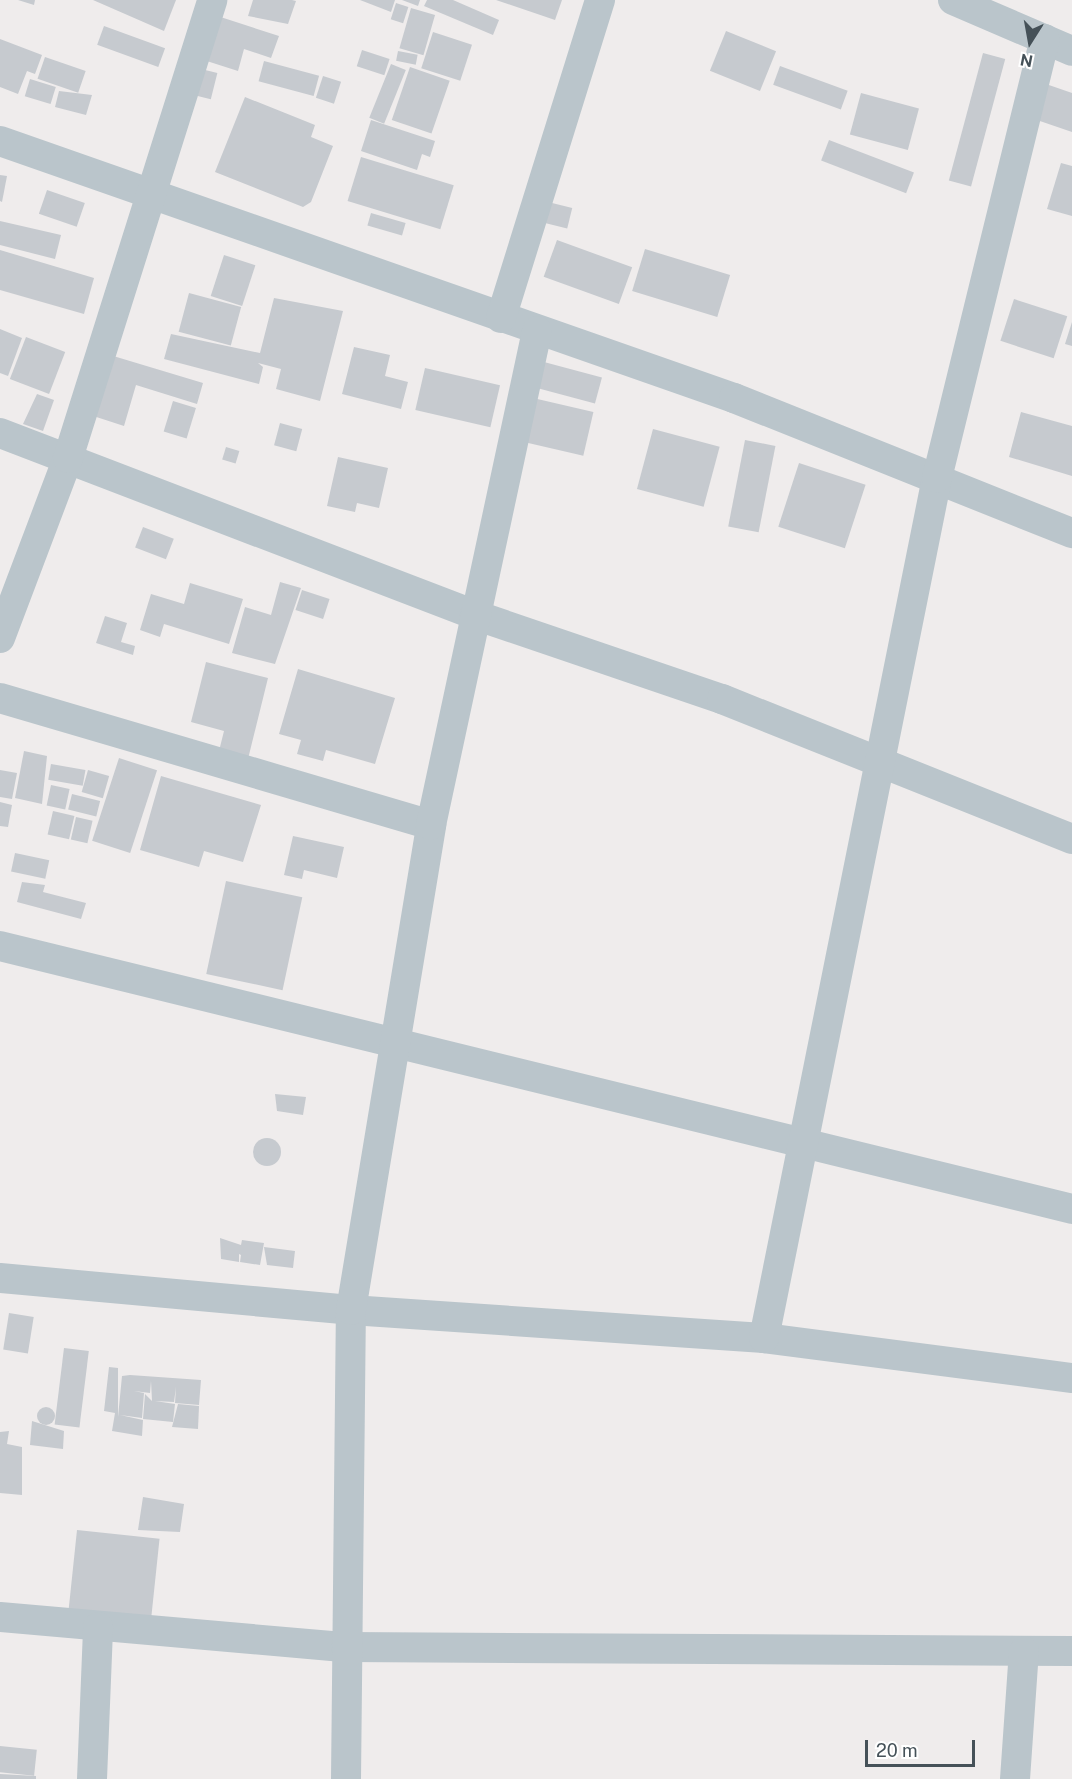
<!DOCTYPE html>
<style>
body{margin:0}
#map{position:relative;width:1072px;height:1779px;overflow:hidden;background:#efecec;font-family:"Public Sans",sans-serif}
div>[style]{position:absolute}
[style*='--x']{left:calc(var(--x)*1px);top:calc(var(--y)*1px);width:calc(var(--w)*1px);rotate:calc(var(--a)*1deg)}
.building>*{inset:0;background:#c6cacf;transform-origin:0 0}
.round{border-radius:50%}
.minor>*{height:30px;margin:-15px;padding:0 15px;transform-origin:15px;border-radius:15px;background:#bac5cb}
span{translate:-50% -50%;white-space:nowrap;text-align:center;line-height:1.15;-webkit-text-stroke:4.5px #fff;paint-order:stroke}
.north{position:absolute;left:1000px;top:12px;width:60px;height:60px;-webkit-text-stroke:4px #fff;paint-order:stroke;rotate:191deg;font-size:16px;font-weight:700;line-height:24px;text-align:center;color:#455158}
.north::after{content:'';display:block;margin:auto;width:21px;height:27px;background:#455158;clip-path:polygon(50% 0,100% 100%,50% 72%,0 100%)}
.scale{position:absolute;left:865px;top:1740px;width:110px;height:27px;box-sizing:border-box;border:3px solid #455158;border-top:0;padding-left:8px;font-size:18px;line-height:21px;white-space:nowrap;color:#455158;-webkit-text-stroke:4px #fff;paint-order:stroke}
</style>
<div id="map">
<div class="building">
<i style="clip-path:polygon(18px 0,35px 0,34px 5px)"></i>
<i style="clip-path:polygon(93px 0,176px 0,164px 31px)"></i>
<i style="clip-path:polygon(253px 0,292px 0,296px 1px,288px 24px,248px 16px)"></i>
<i style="clip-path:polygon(360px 0,395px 0,391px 12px)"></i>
<i style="clip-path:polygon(402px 0,420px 0,418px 6px)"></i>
<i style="clip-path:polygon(427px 0,453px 0,499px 20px,493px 35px,424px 6px)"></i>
<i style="clip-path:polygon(496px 0,562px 0,555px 20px)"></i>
<i style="left:396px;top:3px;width:13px;height:17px;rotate:18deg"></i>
<i style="left:411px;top:8px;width:25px;height:42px;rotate:16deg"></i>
<i style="clip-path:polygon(202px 11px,279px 36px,271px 58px,244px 49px,238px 71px,188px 55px)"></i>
<i style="left:104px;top:26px;width:65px;height:20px;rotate:20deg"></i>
<i style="left:726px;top:31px;width:54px;height:43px;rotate:22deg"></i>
<i style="left:433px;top:32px;width:41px;height:38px;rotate:18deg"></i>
<i style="clip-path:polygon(0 39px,42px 55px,35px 74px,27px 71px,18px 94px,0 87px)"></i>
<i style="left:362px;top:50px;width:29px;height:17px;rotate:18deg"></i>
<i style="left:398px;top:51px;width:20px;height:10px;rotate:11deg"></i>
<i style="left:983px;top:53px;width:23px;height:132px;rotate:15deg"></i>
<i style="left:45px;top:57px;width:43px;height:23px;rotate:19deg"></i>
<i style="left:264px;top:61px;width:57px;height:21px;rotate:15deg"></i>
<i style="left:391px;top:64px;width:16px;height:58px;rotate:22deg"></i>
<i style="left:780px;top:66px;width:72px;height:20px;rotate:20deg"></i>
<i style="left:410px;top:67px;width:42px;height:56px;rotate:19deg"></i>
<i style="left:197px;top:68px;width:21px;height:27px;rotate:14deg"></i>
<i style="left:323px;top:76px;width:19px;height:23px;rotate:18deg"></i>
<i style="left:30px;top:79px;width:27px;height:18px;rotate:17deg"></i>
<i style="clip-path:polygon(1046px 84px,1072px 93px,1072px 132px,1034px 119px)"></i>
<i style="clip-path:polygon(59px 91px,92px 95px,86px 115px,55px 107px)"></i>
<i style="left:861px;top:93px;width:60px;height:43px;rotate:15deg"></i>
<i style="clip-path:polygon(245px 97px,315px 125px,311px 137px,333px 146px,311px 202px,303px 207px,215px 172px)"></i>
<i style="clip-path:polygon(371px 120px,435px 141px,430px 157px,422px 154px,417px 170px,361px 151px)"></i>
<i style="left:829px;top:140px;width:91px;height:22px;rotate:21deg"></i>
<i style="left:361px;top:157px;width:97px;height:46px;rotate:17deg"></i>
<i style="clip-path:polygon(1061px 163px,1072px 166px,1072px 216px,1047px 209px)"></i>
<i style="clip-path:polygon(0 175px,7px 176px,2px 202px,0 201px)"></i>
<i style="left:47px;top:190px;width:40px;height:25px;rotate:19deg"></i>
<i style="left:548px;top:202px;width:25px;height:21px;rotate:14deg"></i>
<i style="left:371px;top:213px;width:36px;height:13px;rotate:16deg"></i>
<i style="clip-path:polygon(0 221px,61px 235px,55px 259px,0 245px)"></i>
<i style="left:557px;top:240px;width:80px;height:39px;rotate:20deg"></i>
<i style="left:645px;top:249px;width:89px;height:44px;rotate:17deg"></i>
<i style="clip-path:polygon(0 250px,94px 278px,84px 314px,0 290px)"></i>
<i style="left:224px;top:255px;width:33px;height:43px;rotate:18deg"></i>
<i style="left:189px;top:293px;width:54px;height:40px;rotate:15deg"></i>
<i style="clip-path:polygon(274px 298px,343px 311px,320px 401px,276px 389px,281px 369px,258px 363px,263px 367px,259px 384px,164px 359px,171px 334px,260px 353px)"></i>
<i style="left:1014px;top:299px;width:56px;height:44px;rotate:18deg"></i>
<i style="clip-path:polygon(1072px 322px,1072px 346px,1065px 344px)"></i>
<i style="clip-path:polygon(0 329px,22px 338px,8px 376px,0 373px)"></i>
<i style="left:26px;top:337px;width:42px;height:45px;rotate:21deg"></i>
<i style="clip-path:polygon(354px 347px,390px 355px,385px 376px,408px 382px,401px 409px,342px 394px)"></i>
<i style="clip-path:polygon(100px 352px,203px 383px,197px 404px,136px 385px,124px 426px,81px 412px)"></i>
<i style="left:544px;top:362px;width:60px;height:27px;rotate:15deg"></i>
<i style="left:425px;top:368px;width:77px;height:43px;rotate:13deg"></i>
<i style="clip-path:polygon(37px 394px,54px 400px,43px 431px,23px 424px)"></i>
<i style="left:533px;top:398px;width:62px;height:45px;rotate:13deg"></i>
<i style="left:173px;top:401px;width:24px;height:32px;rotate:17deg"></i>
<i style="clip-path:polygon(1021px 412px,1072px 426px,1072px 476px,1009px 457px)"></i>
<i style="left:280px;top:423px;width:23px;height:23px;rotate:15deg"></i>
<i style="left:653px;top:429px;width:69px;height:62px;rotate:15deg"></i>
<i style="left:745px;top:440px;width:31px;height:88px;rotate:11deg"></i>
<i style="left:226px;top:447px;width:14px;height:13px;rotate:17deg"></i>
<i style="clip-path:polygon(338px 457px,388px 468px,379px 508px,357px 503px,355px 512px,327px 506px)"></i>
<i style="left:799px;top:463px;width:70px;height:67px;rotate:18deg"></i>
<i style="left:143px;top:527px;width:33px;height:22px;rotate:21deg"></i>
<i style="clip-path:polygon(280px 582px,301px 588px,275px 664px,232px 653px,245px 607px,271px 615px)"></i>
<i style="clip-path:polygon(190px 583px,243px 599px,229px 644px,164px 624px,160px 637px,140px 630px,151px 594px,184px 604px)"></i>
<i style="left:302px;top:590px;width:29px;height:21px;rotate:18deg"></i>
<i style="clip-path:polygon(105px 616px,127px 623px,121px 642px,135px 646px,133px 655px,96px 643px)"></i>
<i style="clip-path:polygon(206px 662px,268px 678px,248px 759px,219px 751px,224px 731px,191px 722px)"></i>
<i style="clip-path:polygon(298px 669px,395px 698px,375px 764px,326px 750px,323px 761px,297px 754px,301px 740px,279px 734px)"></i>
<i style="clip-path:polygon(24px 751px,47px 756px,42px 804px,15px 798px)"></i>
<i style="left:119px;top:758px;width:40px;height:87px;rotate:18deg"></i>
<i style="left:51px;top:764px;width:35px;height:16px;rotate:10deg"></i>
<i style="clip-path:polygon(0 770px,17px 773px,12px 799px,0 797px)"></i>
<i style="left:88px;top:770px;width:22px;height:23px;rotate:16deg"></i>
<i style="clip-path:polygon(161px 776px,261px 805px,243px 862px,204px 851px,199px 867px,140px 850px)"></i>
<i style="left:51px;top:785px;width:19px;height:21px;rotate:12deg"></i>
<i style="left:72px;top:794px;width:29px;height:16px;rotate:14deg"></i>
<i style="clip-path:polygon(0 802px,12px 805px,8px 827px,0 826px)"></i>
<i style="left:53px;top:811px;width:22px;height:24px;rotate:13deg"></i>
<i style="left:76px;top:817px;width:17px;height:23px;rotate:13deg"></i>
<i style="clip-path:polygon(293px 836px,344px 847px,337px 878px,304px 870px,302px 879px,284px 875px)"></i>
<i style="left:15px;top:853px;width:35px;height:19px;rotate:12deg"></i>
<i style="left:226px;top:881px;width:78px;height:95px;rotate:12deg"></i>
<i style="clip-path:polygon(22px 882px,45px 885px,43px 892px,86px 903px,81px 919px,17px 902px)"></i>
<i style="clip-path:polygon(275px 1094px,306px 1097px,303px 1115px,277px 1111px)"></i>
<i class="round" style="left:253px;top:1138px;width:28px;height:28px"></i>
<i style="clip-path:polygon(220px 1238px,241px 1245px,242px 1240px,264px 1243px,260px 1265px,240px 1262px,241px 1255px,239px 1254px,239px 1262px,221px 1259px)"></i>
<i style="clip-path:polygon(264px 1247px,295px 1251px,293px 1268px,267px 1265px)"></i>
<i style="left:9px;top:1313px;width:25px;height:37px;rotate:9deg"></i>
<i style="left:64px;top:1348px;width:25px;height:77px;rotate:7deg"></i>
<i style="clip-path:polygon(109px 1367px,118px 1368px,118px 1417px,122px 1376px,130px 1375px,201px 1380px,199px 1405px,175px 1403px,176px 1387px,174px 1402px,155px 1401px,175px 1404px,173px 1422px,143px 1419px,145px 1394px,152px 1401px,151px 1381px,150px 1393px,134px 1391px,144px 1393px,142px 1418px,120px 1415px,143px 1420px,142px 1436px,112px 1431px,115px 1413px,104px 1411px)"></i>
<i style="clip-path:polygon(178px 1404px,199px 1406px,198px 1429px,172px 1427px)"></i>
<i class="round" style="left:37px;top:1407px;width:18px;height:18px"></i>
<i style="clip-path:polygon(32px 1421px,64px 1431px,63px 1449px,30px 1445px)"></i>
<i style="clip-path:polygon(9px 1431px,7px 1444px,22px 1447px,22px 1495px,0 1493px,0 1432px)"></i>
<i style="clip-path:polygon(143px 1497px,184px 1504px,180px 1532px,138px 1530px)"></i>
<i style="left:77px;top:1530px;width:83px;height:89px;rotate:6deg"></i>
<i style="left:0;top:1746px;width:37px;height:26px;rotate:6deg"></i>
<i style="clip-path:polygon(0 1774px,36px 1776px,36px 1779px,0 1779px)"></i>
</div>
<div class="minor">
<i style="--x:953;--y:0;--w:129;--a:23.2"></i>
<i style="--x:0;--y:141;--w:778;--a:19.3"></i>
<i style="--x:734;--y:398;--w:364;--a:21.8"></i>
<i style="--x:501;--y:318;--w:333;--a:-72.7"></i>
<i style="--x:0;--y:433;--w:509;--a:20.96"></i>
<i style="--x:475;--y:615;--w:261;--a:18.8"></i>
<i style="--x:722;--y:699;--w:377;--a:21.8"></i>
<i style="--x:0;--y:638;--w:192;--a:-69.3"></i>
<i style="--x:68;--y:458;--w:480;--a:-72.5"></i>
<i style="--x:0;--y:698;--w:449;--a:16.4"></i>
<i style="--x:0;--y:946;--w:1104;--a:13.78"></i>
<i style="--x:0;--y:1278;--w:352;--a:5.2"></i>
<i style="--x:351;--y:1310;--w:414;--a:3.9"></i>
<i style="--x:764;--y:1338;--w:311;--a:7.4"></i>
<i style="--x:764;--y:1338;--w:877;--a:-78.63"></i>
<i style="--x:937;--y:478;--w:452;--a:-76.2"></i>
<i style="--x:0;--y:1617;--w:347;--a:5"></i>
<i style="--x:346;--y:1647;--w:726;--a:0.32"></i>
<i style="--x:92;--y:1779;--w:152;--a:-87.7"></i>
<i style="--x:346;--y:1779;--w:469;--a:-89.4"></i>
<i style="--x:351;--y:1310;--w:492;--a:-80.6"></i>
<i style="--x:431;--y:825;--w:505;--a:-77.89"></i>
<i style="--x:1015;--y:1779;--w:128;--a:-86"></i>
</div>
<div class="north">N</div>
<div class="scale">20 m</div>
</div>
